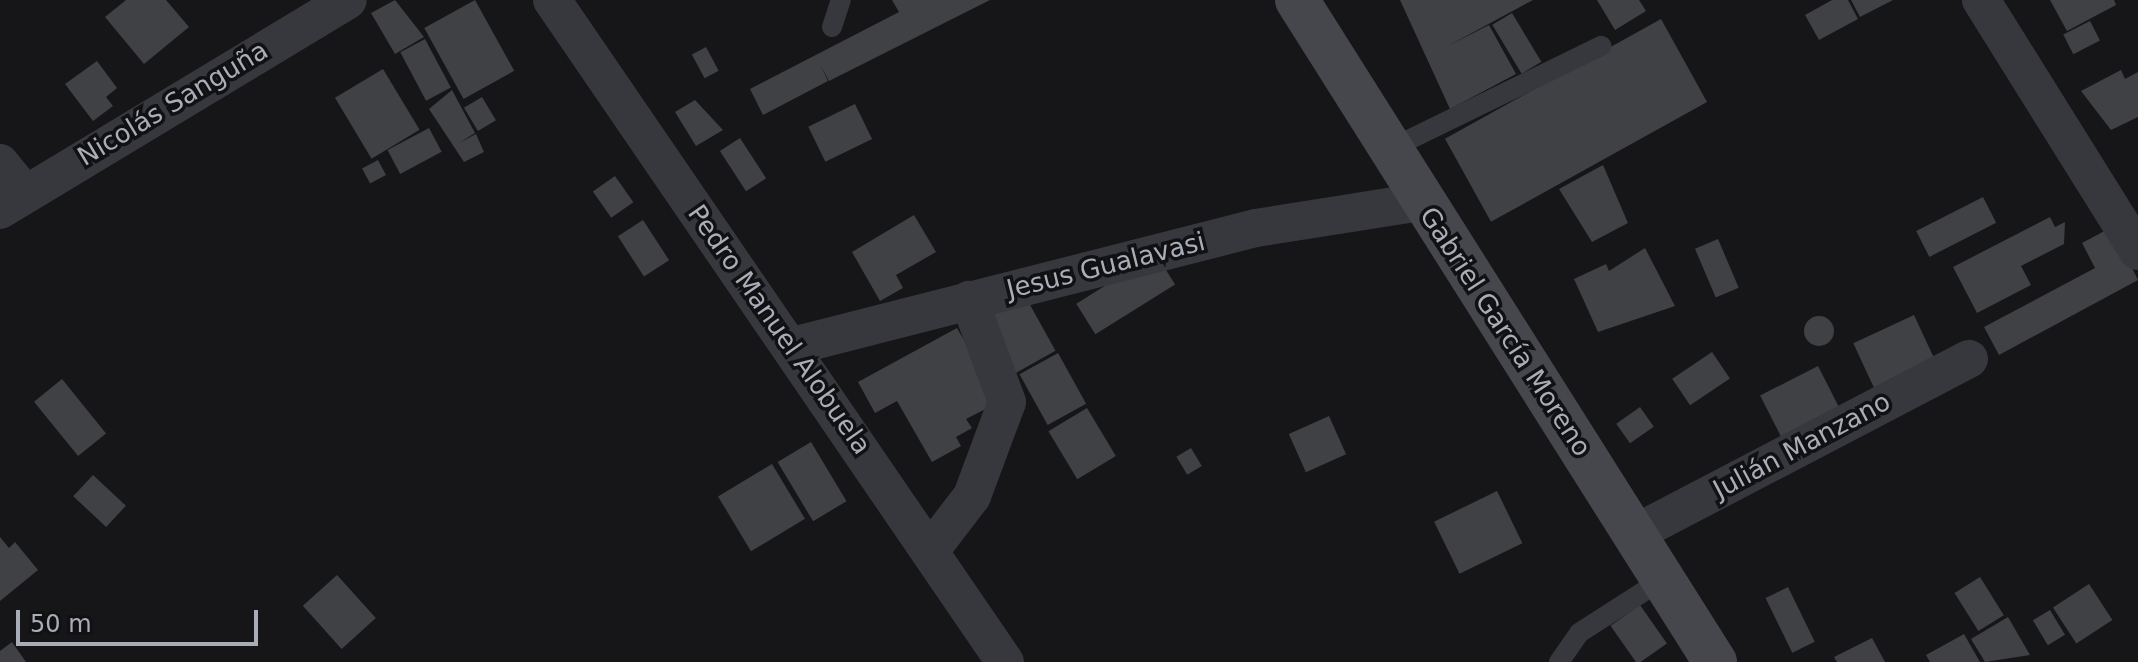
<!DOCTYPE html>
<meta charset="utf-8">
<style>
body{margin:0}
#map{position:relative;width:2138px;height:662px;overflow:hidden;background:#161618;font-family:"DejaVu Sans",sans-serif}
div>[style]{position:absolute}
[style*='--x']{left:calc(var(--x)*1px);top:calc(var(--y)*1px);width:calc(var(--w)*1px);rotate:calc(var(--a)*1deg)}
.building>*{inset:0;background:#404145;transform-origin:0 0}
.round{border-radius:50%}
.lane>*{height:20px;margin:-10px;padding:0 10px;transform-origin:10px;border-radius:10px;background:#37383d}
.street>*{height:38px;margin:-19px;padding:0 19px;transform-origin:19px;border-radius:19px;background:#37383d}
.secondary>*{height:44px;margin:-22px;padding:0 22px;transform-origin:22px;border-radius:22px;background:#45474d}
span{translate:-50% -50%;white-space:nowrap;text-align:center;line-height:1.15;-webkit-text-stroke:7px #111113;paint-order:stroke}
.street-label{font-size:26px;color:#a8adb8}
.scale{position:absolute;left:16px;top:610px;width:242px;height:36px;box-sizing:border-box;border:4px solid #a8adb8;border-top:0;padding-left:10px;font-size:24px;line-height:28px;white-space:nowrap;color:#a8adb8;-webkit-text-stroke:6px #111113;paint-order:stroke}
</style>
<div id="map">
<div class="building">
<i style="clip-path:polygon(126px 0,166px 0,189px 27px,144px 64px,105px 17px)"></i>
<i style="clip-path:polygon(395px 0,424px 37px,395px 54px,371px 13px)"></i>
<i style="left:475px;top:0;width:81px;height:58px;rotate:61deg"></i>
<i style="clip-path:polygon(892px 0,990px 0,829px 81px,821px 66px,828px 81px,763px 115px,750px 89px,899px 12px)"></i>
<i style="clip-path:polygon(1400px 0,1533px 0,1446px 47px,1489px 25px,1516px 74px,1450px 109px)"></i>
<i style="clip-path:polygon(1597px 0,1639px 0,1646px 11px,1615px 30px)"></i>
<i style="clip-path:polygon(1832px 0,1848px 0,1858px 19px,1819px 40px,1805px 15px)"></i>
<i style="clip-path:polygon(1851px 0,1893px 0,1860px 17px)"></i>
<i style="clip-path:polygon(2050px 0,2114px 0,2116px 5px,2067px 31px)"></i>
<i style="left:1512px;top:13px;width:57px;height:23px;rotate:59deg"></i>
<i style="left:1661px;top:19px;width:95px;height:247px;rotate:61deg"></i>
<i style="left:2090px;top:21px;width:22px;height:30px;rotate:63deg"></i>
<i style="left:425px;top:39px;width:55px;height:28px;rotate:62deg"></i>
<i style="left:706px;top:47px;width:27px;height:16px;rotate:62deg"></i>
<i style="clip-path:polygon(97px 61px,117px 88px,106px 97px,113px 106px,93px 121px,65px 84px)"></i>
<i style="left:383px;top:69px;width:71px;height:56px;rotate:59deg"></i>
<i style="clip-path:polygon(2121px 70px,2125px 79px,2138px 72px,2138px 117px,2111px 130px,2081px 91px)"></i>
<i style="clip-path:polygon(452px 90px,475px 133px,459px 143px,476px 134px,484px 152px,464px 162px,429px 109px)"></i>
<i style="left:482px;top:97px;width:27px;height:21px;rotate:59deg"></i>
<i style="clip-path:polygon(695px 100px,723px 130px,696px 146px,675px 112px)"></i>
<i style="left:855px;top:104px;width:39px;height:52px;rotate:64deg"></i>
<i style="left:429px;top:128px;width:27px;height:47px;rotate:62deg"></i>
<i style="left:740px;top:138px;width:48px;height:24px;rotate:57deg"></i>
<i style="left:378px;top:160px;width:17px;height:18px;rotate:62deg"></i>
<i style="clip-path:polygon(1603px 165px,1628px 223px,1592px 242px,1559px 189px)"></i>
<i style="left:615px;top:176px;width:32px;height:27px;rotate:55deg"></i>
<i style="left:1983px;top:197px;width:29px;height:75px;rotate:63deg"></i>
<i style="clip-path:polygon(914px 215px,936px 252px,896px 275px,903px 288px,880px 301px,852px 252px)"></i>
<i style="clip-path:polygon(2050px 217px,2055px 227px,2065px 222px,2064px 244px,2021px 266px,2031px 285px,1977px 313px,1953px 267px)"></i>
<i style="left:643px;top:220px;width:48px;height:30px;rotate:57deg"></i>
<i style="clip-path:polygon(2112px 227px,2138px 280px,1999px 355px,1984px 327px,2095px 268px,2082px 243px)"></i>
<i style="left:1718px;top:239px;width:53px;height:25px;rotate:67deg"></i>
<i style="clip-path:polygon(1645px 248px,1675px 306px,1598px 332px,1574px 279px,1606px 264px,1609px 271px)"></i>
<i style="left:1156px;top:254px;width:36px;height:94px;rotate:58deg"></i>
<i style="left:1024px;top:294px;width:65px;height:45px;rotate:61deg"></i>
<i style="left:1914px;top:315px;width:57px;height:67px;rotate:65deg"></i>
<i class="round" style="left:1804px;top:316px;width:30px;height:30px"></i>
<i style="clip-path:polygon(957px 328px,999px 402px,966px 419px,972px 428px,956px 437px,961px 446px,932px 462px,897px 401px,875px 413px,858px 382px)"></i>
<i style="left:1712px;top:352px;width:32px;height:48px;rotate:56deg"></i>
<i style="left:1058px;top:353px;width:58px;height:44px;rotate:61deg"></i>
<i style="left:1818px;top:366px;width:48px;height:65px;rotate:63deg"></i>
<i style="left:62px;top:379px;width:70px;height:36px;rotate:51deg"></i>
<i style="left:1640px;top:407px;width:24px;height:29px;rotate:55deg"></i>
<i style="left:1087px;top:408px;width:56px;height:45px;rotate:59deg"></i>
<i style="left:1329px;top:416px;width:42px;height:44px;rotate:66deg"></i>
<i style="left:811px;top:442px;width:69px;height:39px;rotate:59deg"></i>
<i style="left:1191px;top:448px;width:21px;height:17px;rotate:59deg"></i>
<i style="left:772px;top:464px;width:64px;height:63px;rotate:59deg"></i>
<i style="left:93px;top:475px;width:45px;height:29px;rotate:43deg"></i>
<i style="left:1497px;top:491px;width:58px;height:70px;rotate:64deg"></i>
<i style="clip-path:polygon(0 537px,9px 548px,15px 542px,38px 570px,0 601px)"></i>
<i style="left:337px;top:575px;width:58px;height:46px;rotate:48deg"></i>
<i style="left:1980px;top:577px;width:45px;height:30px;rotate:58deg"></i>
<i style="left:2089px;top:584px;width:43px;height:43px;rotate:57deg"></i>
<i style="left:1788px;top:587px;width:61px;height:25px;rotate:64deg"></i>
<i style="left:1640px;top:605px;width:47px;height:36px;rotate:55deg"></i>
<i style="left:2050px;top:610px;width:29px;height:20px;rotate:59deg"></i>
<i style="clip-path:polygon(2008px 617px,2030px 655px,1985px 662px,1971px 639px)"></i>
<i style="clip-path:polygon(1964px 634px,1980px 662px,1930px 662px,1926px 655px)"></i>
<i style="clip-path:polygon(1872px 638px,1885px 662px,1837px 662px,1834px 657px)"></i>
<i style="clip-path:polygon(12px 642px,26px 662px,0 662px,0 651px)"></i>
</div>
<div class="lane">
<i style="--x:832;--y:27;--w:28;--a:-72"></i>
<i style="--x:1392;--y:148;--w:233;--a:-26"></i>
<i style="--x:1559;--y:662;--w:35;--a:-55"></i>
<i style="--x:1579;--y:633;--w:100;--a:-32.7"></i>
</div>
<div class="street">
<i style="--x:552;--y:0;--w:802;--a:55.62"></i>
<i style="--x:1981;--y:0;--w:296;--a:58"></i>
<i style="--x:0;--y:163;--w:38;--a:51"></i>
<i style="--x:0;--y:210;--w:406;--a:-31.1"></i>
<i style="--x:793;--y:346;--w:478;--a:-14.3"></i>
<i style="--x:1256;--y:228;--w:167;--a:-9"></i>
<i style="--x:1634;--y:534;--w:378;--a:-27.6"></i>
<i style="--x:930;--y:551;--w:69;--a:-52.6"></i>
<i style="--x:972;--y:496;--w:100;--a:-69.6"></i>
<i style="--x:1007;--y:402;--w:109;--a:-110.4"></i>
</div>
<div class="secondary">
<i style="--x:1297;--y:0;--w:783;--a:57.73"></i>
</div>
<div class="street-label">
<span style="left:173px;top:104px;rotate:-31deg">Nicolás Sanguña</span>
<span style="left:1106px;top:266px;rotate:-14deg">Jesus Gualavasi</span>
<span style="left:779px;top:330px;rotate:55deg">Pedro Manuel Alobuela</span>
<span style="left:1505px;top:332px;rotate:57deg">Gabriel García Moreno</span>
<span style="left:1802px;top:446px;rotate:-28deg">Julián Manzano</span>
</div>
<div class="scale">50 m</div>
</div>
